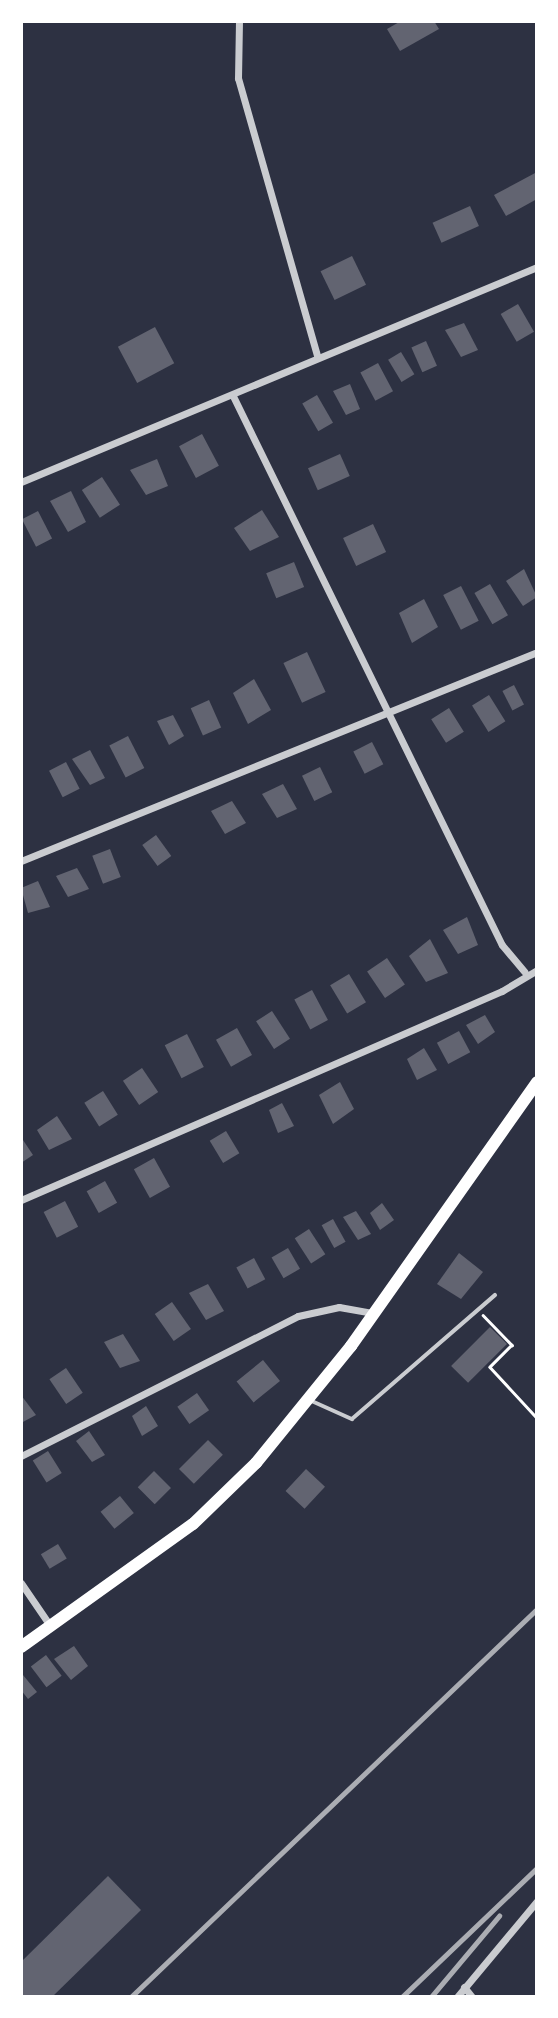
<!DOCTYPE html>
<style>
body{margin:0}
#map{position:relative;width:558px;height:2018px;overflow:hidden;background:#2d3142;font-family:"Playfair Display",serif}
div>[style]{position:absolute}
[style*='--x']{left:calc(var(--x)*1px);top:calc(var(--y)*1px);width:calc(var(--w)*1px);rotate:calc(var(--a)*1deg)}
.building>*{inset:0;background:#626471;transform-origin:0 0}
.path>*{height:2.5px;margin:-1.25px;padding:0 1.25px;transform-origin:1.25px;border-radius:1.25px;background:#fff}
.service>*{height:3.5px;margin:-1.75px;padding:0 1.75px;transform-origin:1.75px;border-radius:1.75px;background:#caccd0}
.minor>*{height:7px;margin:-3.5px;padding:0 3.5px;transform-origin:3.5px;border-radius:3.5px;background:#caccd0}
.primary>*{height:12px;margin:-6px;padding:0 6px;transform-origin:6px;border-radius:6px;background:#fff}
.rail>*{height:4.5px;margin:-2.25px;padding:0 2.25px;transform-origin:2.25px;border-radius:2.25px;background:#abadb3}
span{translate:-50% -50%;white-space:nowrap;text-align:center;line-height:1.15;-webkit-text-stroke:7px #fff;paint-order:stroke}
.frame{position:absolute;inset:0;border:23px solid #fff;pointer-events:none}
</style>
<div id="map">
<div class="building">
<i style="clip-path:polygon(401px 21px,434px 21px,439px 29px,400px 51px,387px 29px)"></i>
<i style="clip-path:polygon(537px 172px,537px 199px,506px 216px,494px 195px)"></i>
<i style="left:470px;top:206px;width:22px;height:41px;rotate:66deg"></i>
<i style="left:352px;top:256px;width:32px;height:35px;rotate:64deg"></i>
<i style="left:518px;top:304px;width:32px;height:20px;rotate:60deg"></i>
<i style="clip-path:polygon(464px 323px,478px 350px,461px 357px,445px 330px)"></i>
<i style="left:155px;top:327px;width:41px;height:42px;rotate:62deg"></i>
<i style="left:426px;top:341px;width:27px;height:16px;rotate:66deg"></i>
<i style="left:401px;top:352px;width:26px;height:15px;rotate:59deg"></i>
<i style="left:378px;top:363px;width:32px;height:20px;rotate:62deg"></i>
<i style="clip-path:polygon(350px 384px,360px 409px,346px 415px,333px 391px)"></i>
<i style="left:317px;top:395px;width:32px;height:17px;rotate:60deg"></i>
<i style="left:202px;top:434px;width:36px;height:26px;rotate:62deg"></i>
<i style="left:340px;top:454px;width:24px;height:35px;rotate:66deg"></i>
<i style="clip-path:polygon(157px 459px,168px 486px,146px 495px,130px 470px)"></i>
<i style="left:102px;top:477px;width:33px;height:24px;rotate:57deg"></i>
<i style="clip-path:polygon(71px 491px,86px 522px,68px 532px,50px 501px)"></i>
<i style="clip-path:polygon(262px 510px,279px 537px,250px 551px,234px 528px)"></i>
<i style="left:38px;top:511px;width:31px;height:18px;rotate:63deg"></i>
<i style="left:373px;top:524px;width:31px;height:33px;rotate:65deg"></i>
<i style="left:294px;top:562px;width:27px;height:30px;rotate:68deg"></i>
<i style="clip-path:polygon(524px 569px,537px 597px,523px 606px,506px 581px)"></i>
<i style="left:490px;top:584px;width:36px;height:18px;rotate:60deg"></i>
<i style="left:461px;top:586px;width:39px;height:20px;rotate:63deg"></i>
<i style="clip-path:polygon(424px 599px,438px 627px,412px 643px,399px 613px)"></i>
<i style="left:307px;top:652px;width:44px;height:26px;rotate:65deg"></i>
<i style="clip-path:polygon(254px 679px,271px 710px,248px 724px,233px 693px)"></i>
<i style="left:514px;top:685px;width:22px;height:13px;rotate:63deg"></i>
<i style="left:489px;top:695px;width:31px;height:20px;rotate:58deg"></i>
<i style="left:209px;top:700px;width:30px;height:20px;rotate:66deg"></i>
<i style="left:449px;top:708px;width:28px;height:21px;rotate:58deg"></i>
<i style="clip-path:polygon(173px 715px,184px 736px,169px 745px,157px 721px)"></i>
<i style="left:128px;top:736px;width:36px;height:21px;rotate:63deg"></i>
<i style="left:372px;top:742px;width:25px;height:21px;rotate:63deg"></i>
<i style="clip-path:polygon(90px 750px,105px 778px,90px 785px,72px 759px)"></i>
<i style="left:66px;top:762px;width:30px;height:19px;rotate:63deg"></i>
<i style="left:320px;top:767px;width:28px;height:20px;rotate:64deg"></i>
<i style="clip-path:polygon(283px 784px,297px 809px,277px 818px,262px 794px)"></i>
<i style="clip-path:polygon(232px 801px,246px 823px,225px 834px,211px 811px)"></i>
<i style="left:156px;top:835px;width:26px;height:17px;rotate:54deg"></i>
<i style="left:110px;top:849px;width:30px;height:19px;rotate:69deg"></i>
<i style="clip-path:polygon(77px 868px,89px 889px,68px 897px,56px 876px)"></i>
<i style="clip-path:polygon(38px 881px,50px 907px,28px 913px,21px 888px)"></i>
<i style="clip-path:polygon(467px 917px,478px 945px,458px 954px,443px 930px)"></i>
<i style="clip-path:polygon(430px 939px,448px 973px,426px 982px,409px 956px)"></i>
<i style="left:387px;top:958px;width:32px;height:24px;rotate:56deg"></i>
<i style="left:349px;top:974px;width:33px;height:22px;rotate:59deg"></i>
<i style="left:312px;top:990px;width:34px;height:20px;rotate:62deg"></i>
<i style="left:272px;top:1011px;width:33px;height:19px;rotate:57deg"></i>
<i style="clip-path:polygon(485px 1015px,495px 1032px,478px 1044px,466px 1025px)"></i>
<i style="left:237px;top:1028px;width:31px;height:24px;rotate:61deg"></i>
<i style="left:459px;top:1031px;width:24px;height:25px;rotate:62deg"></i>
<i style="left:187px;top:1034px;width:37px;height:25px;rotate:63deg"></i>
<i style="clip-path:polygon(424px 1048px,437px 1070px,417px 1080px,407px 1059px)"></i>
<i style="left:142px;top:1068px;width:29px;height:23px;rotate:56deg"></i>
<i style="clip-path:polygon(340px 1082px,354px 1109px,333px 1124px,319px 1095px)"></i>
<i style="left:103px;top:1091px;width:28px;height:22px;rotate:58deg"></i>
<i style="clip-path:polygon(282px 1103px,294px 1126px,278px 1133px,269px 1110px)"></i>
<i style="clip-path:polygon(57px 1116px,72px 1139px,49px 1150px,37px 1130px)"></i>
<i style="left:226px;top:1131px;width:26px;height:19px;rotate:59deg"></i>
<i style="clip-path:polygon(21px 1137px,33px 1155px,21px 1163px)"></i>
<i style="left:154px;top:1158px;width:33px;height:23px;rotate:61deg"></i>
<i style="left:105px;top:1181px;width:25px;height:21px;rotate:61deg"></i>
<i style="left:65px;top:1201px;width:29px;height:24px;rotate:63deg"></i>
<i style="clip-path:polygon(382px 1203px,394px 1220px,380px 1230px,370px 1213px)"></i>
<i style="clip-path:polygon(356px 1211px,371px 1234px,358px 1240px,343px 1217px)"></i>
<i style="left:333px;top:1219px;width:26px;height:13px;rotate:61deg"></i>
<i style="left:309px;top:1229px;width:30px;height:17px;rotate:57deg"></i>
<i style="left:288px;top:1248px;width:24px;height:19px;rotate:60deg"></i>
<i style="clip-path:polygon(459px 1253px,483px 1272px,461px 1299px,437px 1284px)"></i>
<i style="left:254px;top:1258px;width:24px;height:20px;rotate:62deg"></i>
<i style="clip-path:polygon(208px 1284px,224px 1311px,206px 1320px,189px 1293px)"></i>
<i style="left:172px;top:1302px;width:33px;height:21px;rotate:55deg"></i>
<i style="left:490px;top:1327px;width:24px;height:55px;rotate:45deg"></i>
<i style="clip-path:polygon(123px 1334px,140px 1361px,120px 1368px,104px 1342px)"></i>
<i style="left:263px;top:1360px;width:27px;height:34px;rotate:51deg"></i>
<i style="left:66px;top:1368px;width:30px;height:20px;rotate:56deg"></i>
<i style="left:197px;top:1393px;width:21px;height:24px;rotate:55deg"></i>
<i style="clip-path:polygon(21px 1395px,36px 1415px,21px 1423px)"></i>
<i style="clip-path:polygon(146px 1406px,158px 1426px,142px 1436px,132px 1416px)"></i>
<i style="clip-path:polygon(89px 1431px,105px 1455px,92px 1462px,76px 1441px)"></i>
<i style="left:208px;top:1440px;width:21px;height:41px;rotate:45deg"></i>
<i style="left:48px;top:1451px;width:26px;height:18px;rotate:58deg"></i>
<i style="left:306px;top:1469px;width:26px;height:30px;rotate:43deg"></i>
<i style="left:154px;top:1471px;width:24px;height:23px;rotate:45deg"></i>
<i style="left:120px;top:1496px;width:22px;height:25px;rotate:51deg"></i>
<i style="left:58px;top:1544px;width:17px;height:20px;rotate:59deg"></i>
<i style="clip-path:polygon(74px 1646px,88px 1666px,71px 1680px,54px 1659px)"></i>
<i style="left:46px;top:1655px;width:26px;height:19px;rotate:53deg"></i>
<i style="clip-path:polygon(23px 1675px,37px 1692px,28px 1699px,21px 1690px)"></i>
<i style="clip-path:polygon(108px 1876px,141px 1910px,52px 1997px,21px 1997px,21px 1962px)"></i>
</div>
<div class="path">
<i style="--x:483;--y:1315;--w:42;--a:46"></i>
<i style="--x:512;--y:1345;--w:31;--a:135"></i>
<i style="--x:490;--y:1367;--w:69;--a:47.3"></i>
</div>
<div class="service">
<i style="--x:312;--y:1401;--w:44;--a:24.2"></i>
<i style="--x:352;--y:1419;--w:189;--a:-40.9"></i>
</div>
<div class="minor">
<i style="--x:239;--y:21;--w:57;--a:91"></i>
<i style="--x:238;--y:78;--w:289;--a:74.1"></i>
<i style="--x:233;--y:396;--w:611;--a:63.9"></i>
<i style="--x:502;--y:945;--w:35;--a:50"></i>
<i style="--x:21;--y:482;--w:559;--a:-22.62"></i>
<i style="--x:21;--y:861;--w:557;--a:-22.05"></i>
<i style="--x:21;--y:1200;--w:524;--a:-23.49"></i>
<i style="--x:502;--y:991;--w:41;--a:-31"></i>
<i style="--x:21;--y:1456;--w:310;--a:-26.8"></i>
<i style="--x:298;--y:1316;--w:42;--a:-12.4"></i>
<i style="--x:339;--y:1307;--w:35;--a:10"></i>
<i style="--x:21;--y:1583;--w:53;--a:55.7"></i>
<i style="--x:464;--y:1987;--w:13;--a:51"></i>
<i style="--x:457;--y:1997;--w:125;--a:-50.2"></i>
</div>
<div class="primary">
<i style="--x:21;--y:1647;--w:211;--a:-35.6"></i>
<i style="--x:193;--y:1524;--w:88;--a:-44.1"></i>
<i style="--x:256;--y:1463;--w:151;--a:-50.9"></i>
<i style="--x:351;--y:1346;--w:323;--a:-54.8"></i>
</div>
<div class="rail">
<i style="--x:131;--y:1997;--w:562;--a:-43.7"></i>
<i style="--x:402;--y:1997;--w:187;--a:-43.7"></i>
<i style="--x:431;--y:1997;--w:106;--a:-50"></i>
</div>
<div class="frame"></div>
</div>
